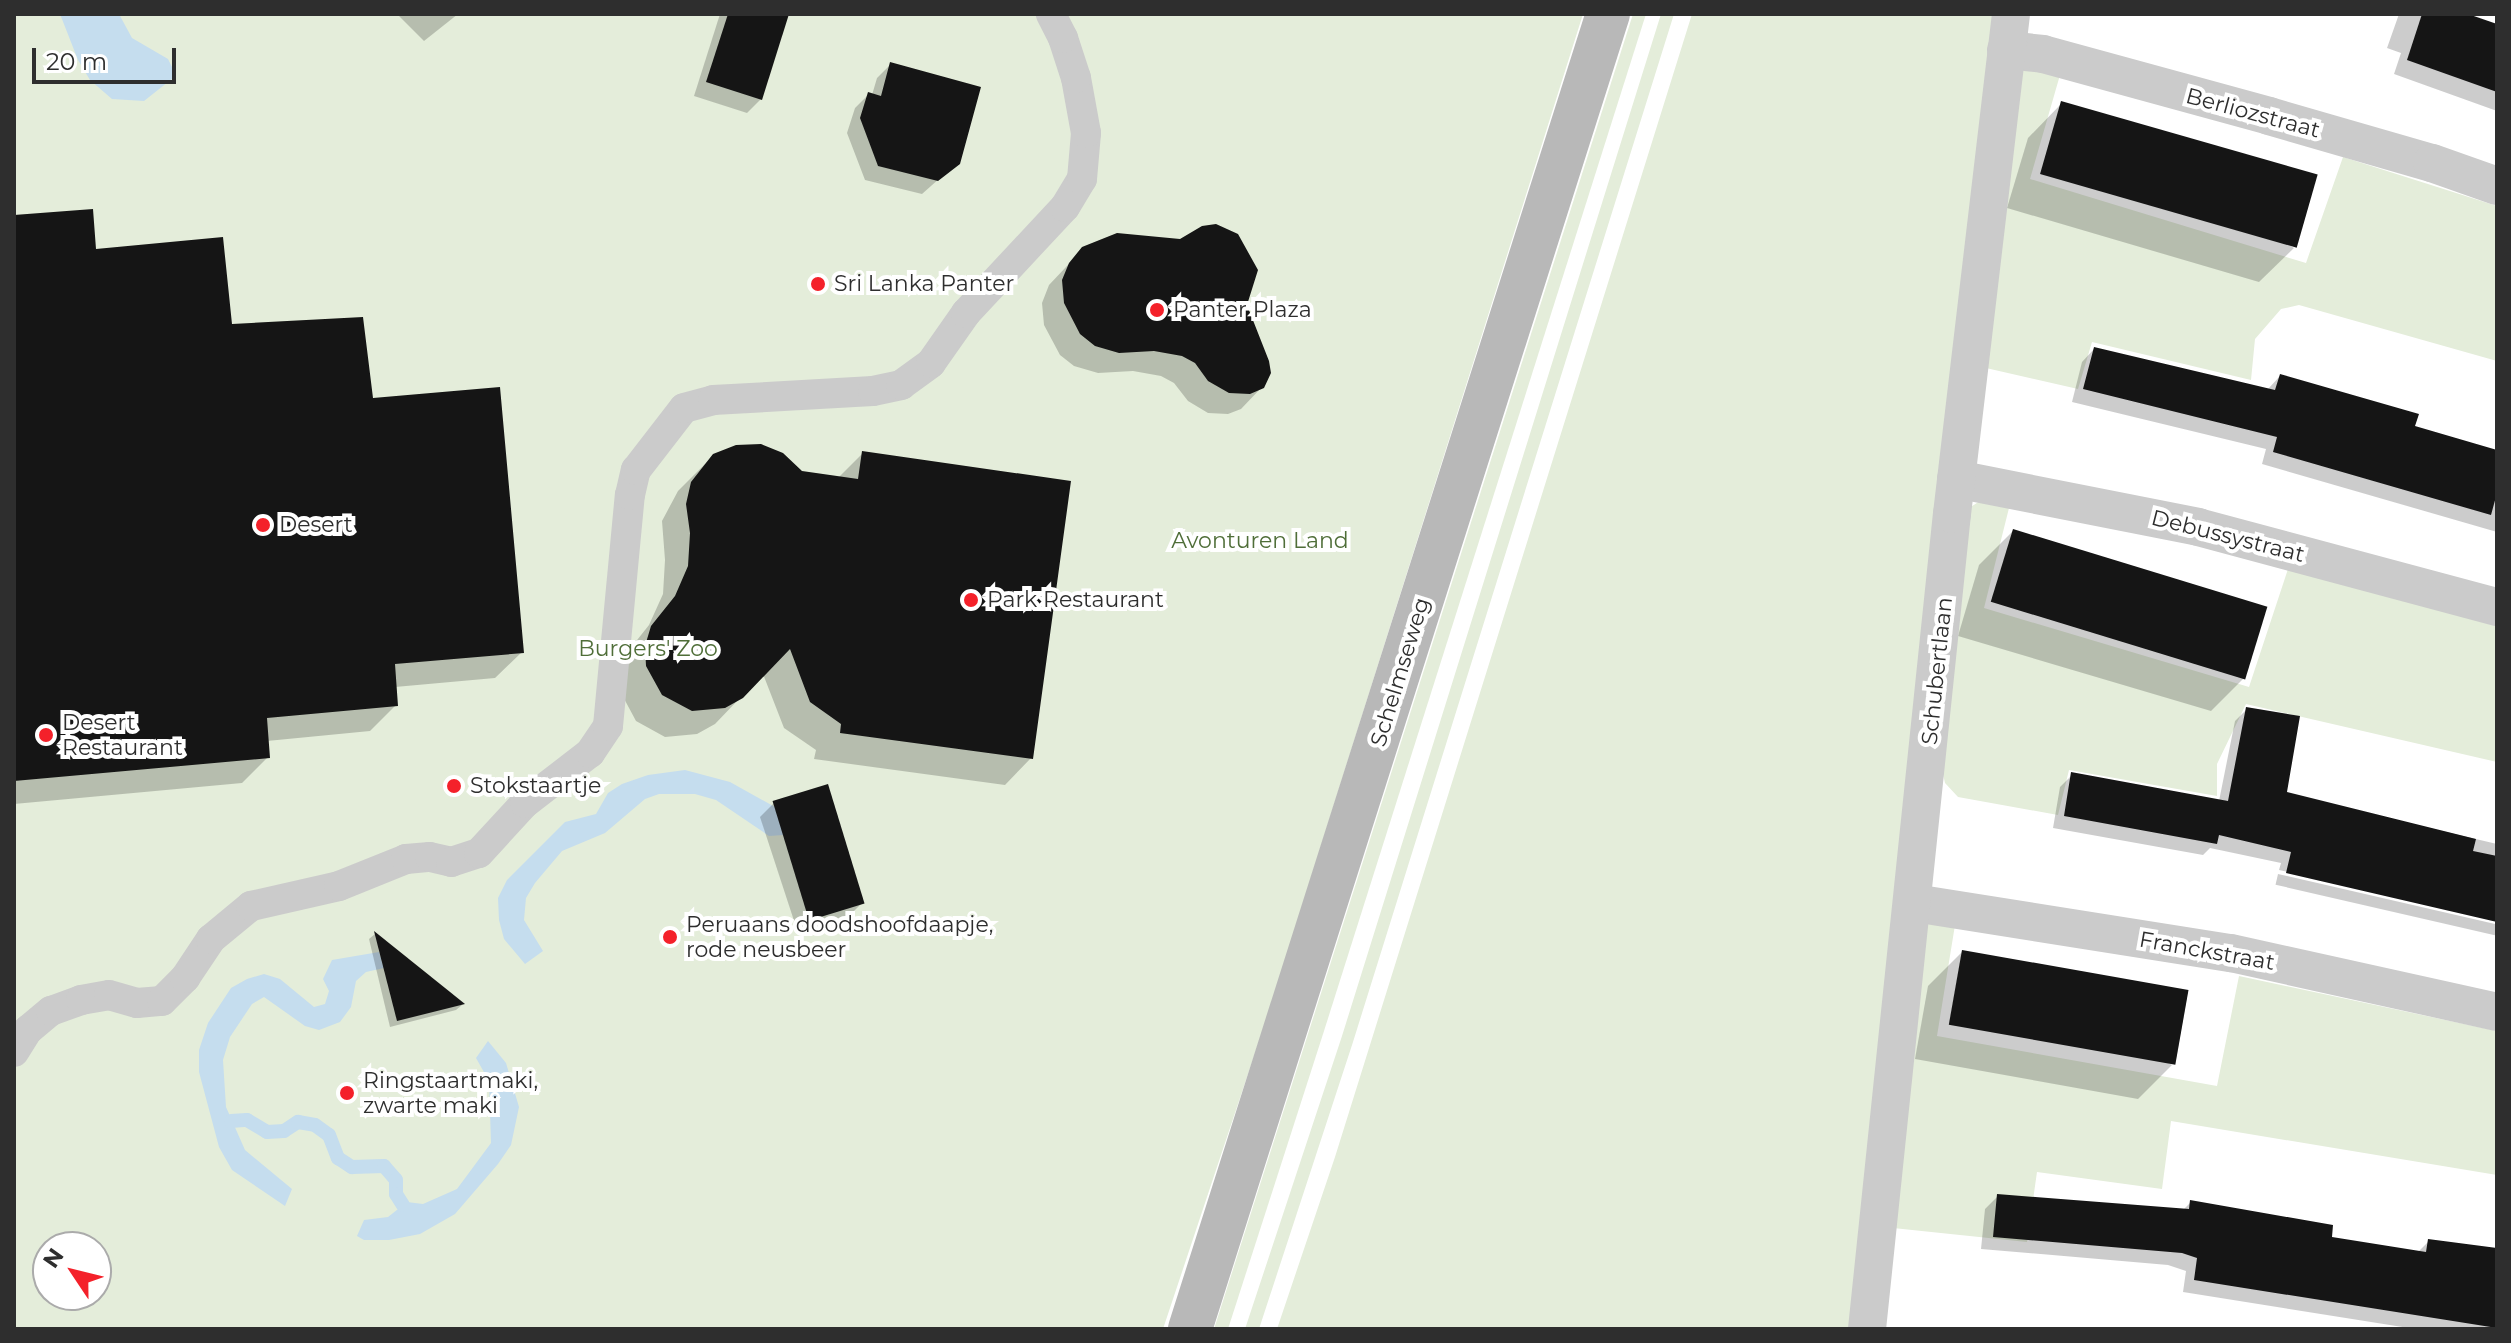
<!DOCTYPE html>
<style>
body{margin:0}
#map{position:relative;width:2511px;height:1343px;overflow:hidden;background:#fff;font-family:Montserrat,sans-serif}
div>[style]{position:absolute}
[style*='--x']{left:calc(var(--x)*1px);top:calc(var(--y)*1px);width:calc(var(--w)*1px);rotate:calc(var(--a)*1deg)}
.green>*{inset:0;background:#e4edda}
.water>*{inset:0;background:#c5ddee}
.shadow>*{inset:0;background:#0003;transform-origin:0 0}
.stream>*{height:14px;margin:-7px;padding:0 7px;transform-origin:7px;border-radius:7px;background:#c5ddee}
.building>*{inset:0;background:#151515;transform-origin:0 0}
.pedestrian>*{height:30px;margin:-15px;padding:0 15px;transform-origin:15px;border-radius:15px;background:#cbcbcb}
.minor>*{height:38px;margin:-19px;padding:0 19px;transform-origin:19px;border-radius:19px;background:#cbcbcb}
.secondary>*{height:44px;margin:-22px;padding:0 22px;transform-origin:22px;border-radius:22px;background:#b8b8b8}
.dots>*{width:22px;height:22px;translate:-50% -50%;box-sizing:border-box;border:4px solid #fff;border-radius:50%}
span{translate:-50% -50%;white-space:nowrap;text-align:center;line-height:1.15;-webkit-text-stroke:8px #fff;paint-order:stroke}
.street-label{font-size:22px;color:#2e2e2e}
.poi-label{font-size:22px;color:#2e2e2e}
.left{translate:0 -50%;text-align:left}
.park-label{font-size:22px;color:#4f6e38}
.frame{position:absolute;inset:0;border:16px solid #2e2e2e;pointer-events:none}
.north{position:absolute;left:32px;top:1231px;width:80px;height:80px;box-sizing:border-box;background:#fff;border:2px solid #ababab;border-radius:50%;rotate:305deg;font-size:22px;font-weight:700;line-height:32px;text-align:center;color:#2e2e2e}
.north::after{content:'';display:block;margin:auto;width:28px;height:36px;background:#f4212a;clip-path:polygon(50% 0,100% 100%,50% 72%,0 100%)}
.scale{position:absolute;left:32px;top:48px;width:144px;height:36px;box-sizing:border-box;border:4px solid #2e2e2e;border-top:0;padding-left:10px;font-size:24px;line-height:28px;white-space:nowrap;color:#2e2e2e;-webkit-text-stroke:6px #fff;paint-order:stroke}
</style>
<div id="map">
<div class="green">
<i style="clip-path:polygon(evenodd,14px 14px,1583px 14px,1268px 1014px,1163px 1329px,14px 1329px,14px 14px,48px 1247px,96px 1247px,96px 1295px,48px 1295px,48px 1247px)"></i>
<i style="clip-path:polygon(1633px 14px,1646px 14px,1324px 1031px,1228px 1329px,1214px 1329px)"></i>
<i style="clip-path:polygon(1661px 14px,1674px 14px,1353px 1042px,1259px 1329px,1245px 1329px,1342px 1036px)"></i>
<i style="clip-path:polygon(1692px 14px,1995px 14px,1851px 1329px,1277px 1329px,1335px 1157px)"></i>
<i style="clip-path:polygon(2024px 70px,2060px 75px,2030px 179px,2306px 263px,2343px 157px,2497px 206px,2497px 361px,2299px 305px,2281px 309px,2255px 339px,2251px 380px,2092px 342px,2078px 389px,1986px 368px,2017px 78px)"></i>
<i style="clip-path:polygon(1980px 501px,2010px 504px,1984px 608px,2249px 687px,2288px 569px,2497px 626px,2497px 762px,2246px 704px,2217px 764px,2217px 796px,2069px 770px,2058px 815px,1958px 797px,1945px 783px,1942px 770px,1969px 508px)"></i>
<i style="clip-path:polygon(1927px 924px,1955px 925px,1937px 1036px,2217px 1086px,2239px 976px,2497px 1031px,2497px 1175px,2171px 1121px,2162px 1189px,2037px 1172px,2027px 1242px,1893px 1228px)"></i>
</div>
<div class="water">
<i style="clip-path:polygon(60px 14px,119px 14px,132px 38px,168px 59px,174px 71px,173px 78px,144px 101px,112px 99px,90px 80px,78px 60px)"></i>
<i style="clip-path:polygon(685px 770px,730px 782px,775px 807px,784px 835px,769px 836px,716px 800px,695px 794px,659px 794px,645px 799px,605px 833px,562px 851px,535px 883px,526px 898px,524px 920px,543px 951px,525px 964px,504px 939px,499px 920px,498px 898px,507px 880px,565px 822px,596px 814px,608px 793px,622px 784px,648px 775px)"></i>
<i style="clip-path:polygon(379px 952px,384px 968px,366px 972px,356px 981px,351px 1007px,340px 1022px,319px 1030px,305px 1026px,264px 997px,252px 1004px,230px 1037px,223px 1060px,226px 1107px,245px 1150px,292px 1189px,285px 1206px,232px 1170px,219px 1147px,199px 1072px,199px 1050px,208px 1023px,231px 988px,247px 979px,264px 974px,280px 979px,314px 1007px,325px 1004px,329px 991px,323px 979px,332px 960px)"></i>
<i style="clip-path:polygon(488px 1041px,506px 1063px,519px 1107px,511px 1145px,498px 1164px,455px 1214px,420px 1234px,389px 1240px,364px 1240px,357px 1236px,364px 1220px,388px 1217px,407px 1202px,423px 1204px,457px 1189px,491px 1143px,489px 1081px,476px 1058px)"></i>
</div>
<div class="shadow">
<i style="clip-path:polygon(397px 14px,458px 14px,424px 41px)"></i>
<i style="clip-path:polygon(720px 14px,787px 14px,761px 99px,747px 113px,694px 96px)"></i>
<i style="clip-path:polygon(2399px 14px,2462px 14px,2497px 27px,2497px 111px,2394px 74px,2401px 53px,2387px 48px)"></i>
<i style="clip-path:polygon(891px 64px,958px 162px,922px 194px,865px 180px,847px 133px,855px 108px,869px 94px,872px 95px,877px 78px)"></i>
<i style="clip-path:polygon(2062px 103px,2294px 248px,2259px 282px,2007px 208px,2028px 138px)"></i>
<i style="clip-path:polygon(14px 217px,95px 251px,371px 400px,522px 652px,495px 678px,395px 687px,396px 705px,370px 731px,267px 741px,268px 757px,242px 783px,14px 804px)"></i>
<i style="clip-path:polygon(1083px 249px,1245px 305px,1262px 387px,1241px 409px,1228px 414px,1208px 413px,1188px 401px,1174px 383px,1161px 376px,1133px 371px,1098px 373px,1074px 366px,1060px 355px,1044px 325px,1042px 303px,1049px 285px)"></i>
<i style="clip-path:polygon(2094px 349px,2268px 389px,2280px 376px,2413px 427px,2497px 452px,2497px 532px,2262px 464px,2266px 449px,2072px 402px,2082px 362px)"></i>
<i style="clip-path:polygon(737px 447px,801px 473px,838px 478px,863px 453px,1031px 758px,1005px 785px,814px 759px,816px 750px,784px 728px,763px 674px,715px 724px,697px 734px,665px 737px,636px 721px,621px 693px,626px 654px,649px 625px,663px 594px,665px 560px,662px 521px,678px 491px,705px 464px)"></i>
<i style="clip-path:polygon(2013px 531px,2245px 677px,2211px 711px,1958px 636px,1979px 565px)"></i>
<i style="clip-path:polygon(2247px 709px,2285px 794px,2497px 844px,2497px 921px,2279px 870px,2281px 863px,2210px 848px,2203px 855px,2053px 828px,2060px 787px,2072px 775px,2219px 801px,2235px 721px)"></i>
<i style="clip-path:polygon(774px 803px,863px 902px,849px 916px,798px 933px,760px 817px)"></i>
<i style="left:2278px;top:874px;width:225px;height:11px;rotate:13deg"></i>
<i style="clip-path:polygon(375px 934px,462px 1005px,456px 1010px,390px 1027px,369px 939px)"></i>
<i style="clip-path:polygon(1962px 952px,2172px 1065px,2138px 1099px,1915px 1059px,1928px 986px)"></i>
<i style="clip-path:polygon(1998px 1196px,2183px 1210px,2191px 1202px,2329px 1239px,2418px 1252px,2429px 1241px,2497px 1250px,2497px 1329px,2415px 1329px,2183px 1292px,2186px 1271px,2168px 1265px,1981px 1249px,1985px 1209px)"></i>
</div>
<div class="stream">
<i style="--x:231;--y:1121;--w:16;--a:-4"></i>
<i style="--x:247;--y:1120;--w:23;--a:31"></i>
<i style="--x:267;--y:1132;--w:17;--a:-3"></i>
<i style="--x:284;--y:1131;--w:17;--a:-33"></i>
<i style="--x:298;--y:1122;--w:17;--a:10"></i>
<i style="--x:315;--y:1125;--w:17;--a:36"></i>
<i style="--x:329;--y:1135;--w:25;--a:69"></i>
<i style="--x:338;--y:1158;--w:17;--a:33"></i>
<i style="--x:352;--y:1167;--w:32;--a:-2"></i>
<i style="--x:384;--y:1166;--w:18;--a:49"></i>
<i style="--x:396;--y:1180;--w:14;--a:90"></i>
<i style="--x:396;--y:1194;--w:13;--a:58"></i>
</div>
<div class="building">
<i style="clip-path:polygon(728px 14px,789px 14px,762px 100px,706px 82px)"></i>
<i style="clip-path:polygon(2422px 14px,2468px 14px,2497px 24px,2497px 92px,2407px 60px)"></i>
<i style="clip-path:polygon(890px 62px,981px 87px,960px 164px,938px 181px,878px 166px,860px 118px,868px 92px,881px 96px)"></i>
<i style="left:2061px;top:101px;width:267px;height:76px;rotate:16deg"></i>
<i style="clip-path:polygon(93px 209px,96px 249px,223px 237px,232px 324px,363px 317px,373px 398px,500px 387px,524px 653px,395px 664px,398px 706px,267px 718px,270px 758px,14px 781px,14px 215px)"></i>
<i style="clip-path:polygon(1216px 224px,1238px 234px,1258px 270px,1247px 305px,1269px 361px,1271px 373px,1264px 388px,1250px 394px,1229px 393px,1208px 381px,1195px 363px,1182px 356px,1154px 351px,1119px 353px,1095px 346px,1080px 334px,1064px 303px,1062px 280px,1069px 263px,1082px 247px,1117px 233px,1180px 239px,1202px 226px)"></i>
<i style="clip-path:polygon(2094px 347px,2275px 390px,2280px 374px,2419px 414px,2415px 426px,2497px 450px,2497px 493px,2491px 515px,2273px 452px,2277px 437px,2083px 389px)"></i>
<i style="clip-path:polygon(761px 444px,783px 453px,802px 471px,858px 479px,862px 451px,1071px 481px,1033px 759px,840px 733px,841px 724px,810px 702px,790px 649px,743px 698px,725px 708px,692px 711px,662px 695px,646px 666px,645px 646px,651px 626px,675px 596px,688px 566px,690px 533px,686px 504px,691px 482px,713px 454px,736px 445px)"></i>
<i style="left:2013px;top:529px;width:266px;height:76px;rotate:17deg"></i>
<i style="clip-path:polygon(2246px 707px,2300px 716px,2287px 792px,2476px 839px,2473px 851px,2497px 856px,2497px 922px,2286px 873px,2291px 852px,2219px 835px,2217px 844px,2064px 816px,2071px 772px,2228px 801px)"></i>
<i style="left:828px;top:784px;width:125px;height:58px;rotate:73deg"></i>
<i style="clip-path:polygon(374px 931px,465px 1004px,397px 1021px)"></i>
<i style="left:1962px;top:950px;width:230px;height:76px;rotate:10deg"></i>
<i style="clip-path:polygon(1997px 1194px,2189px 1209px,2190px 1200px,2333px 1225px,2332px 1237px,2426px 1252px,2428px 1239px,2497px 1248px,2497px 1328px,2194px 1280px,2197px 1258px,2182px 1253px,1993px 1237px)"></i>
</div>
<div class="pedestrian">
<i style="--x:14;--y:1052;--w:26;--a:-58"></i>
<i style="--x:28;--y:1030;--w:30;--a:-40"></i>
<i style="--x:51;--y:1011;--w:32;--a:-20"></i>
<i style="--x:81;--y:1000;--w:28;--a:-10"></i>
<i style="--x:109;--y:995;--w:29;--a:16"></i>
<i style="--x:137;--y:1003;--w:25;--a:-5"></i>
<i style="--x:162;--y:1001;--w:33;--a:-45"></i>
<i style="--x:185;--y:978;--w:47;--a:-56.3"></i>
<i style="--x:211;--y:939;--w:52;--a:-39.5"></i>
<i style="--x:251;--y:906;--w:90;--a:-12.8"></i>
<i style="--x:339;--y:886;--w:72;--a:-21.9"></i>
<i style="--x:406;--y:859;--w:24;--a:-5"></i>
<i style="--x:430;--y:857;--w:22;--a:13"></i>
<i style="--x:451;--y:862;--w:29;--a:-18"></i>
<i style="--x:479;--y:853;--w:68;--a:-47.4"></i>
<i style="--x:525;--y:803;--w:82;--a:-37.6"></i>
<i style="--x:590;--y:753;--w:32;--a:-56"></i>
<i style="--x:608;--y:726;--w:232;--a:-84.6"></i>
<i style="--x:630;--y:495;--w:26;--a:-77"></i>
<i style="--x:636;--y:470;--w:78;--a:-52.3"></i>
<i style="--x:684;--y:408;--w:30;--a:-15"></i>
<i style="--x:713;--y:400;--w:160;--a:-3.2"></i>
<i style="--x:873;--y:391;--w:29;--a:-12"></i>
<i style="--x:901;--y:385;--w:37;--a:-36"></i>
<i style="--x:931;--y:363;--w:61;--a:-55"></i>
<i style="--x:966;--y:313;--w:145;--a:-47"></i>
<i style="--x:1065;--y:207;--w:33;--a:-59"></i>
<i style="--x:1082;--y:179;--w:46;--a:-85"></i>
<i style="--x:1086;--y:133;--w:56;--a:-100.3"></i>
<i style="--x:1076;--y:78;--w:42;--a:-108"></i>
<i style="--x:1063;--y:38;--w:27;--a:-117"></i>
</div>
<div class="minor">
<i style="--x:2006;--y:50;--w:37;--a:6"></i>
<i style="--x:2043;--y:54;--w:234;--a:15.3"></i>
<i style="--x:2269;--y:116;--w:170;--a:16.1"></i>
<i style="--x:2432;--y:163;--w:69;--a:19.5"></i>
<i style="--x:1956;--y:479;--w:247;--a:11.2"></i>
<i style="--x:2198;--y:527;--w:310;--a:15"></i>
<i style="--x:1914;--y:903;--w:321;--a:9"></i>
<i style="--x:2231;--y:953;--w:272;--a:12.5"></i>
<i style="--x:1867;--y:1329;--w:819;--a:-84.05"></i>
<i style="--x:1952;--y:514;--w:503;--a:-83.27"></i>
</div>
<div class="secondary">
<i style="--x:1190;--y:1329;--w:1380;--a:-72.37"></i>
</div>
<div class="dots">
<i style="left:818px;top:284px;background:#f4212a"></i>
<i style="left:1157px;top:310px;background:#f4212a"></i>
<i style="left:263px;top:525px;background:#f4212a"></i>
<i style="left:971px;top:600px;background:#f4212a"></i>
<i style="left:46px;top:735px;background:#f4212a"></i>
<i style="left:454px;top:786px;background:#f4212a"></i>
<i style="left:670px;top:937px;background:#f4212a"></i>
<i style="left:347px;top:1093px;background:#f4212a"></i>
</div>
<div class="street-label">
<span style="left:2253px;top:113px;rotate:15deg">Berliozstraat</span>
<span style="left:2228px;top:536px;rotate:14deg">Debussystraat</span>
<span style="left:1937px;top:671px;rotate:-84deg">Schubertlaan</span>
<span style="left:1400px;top:672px;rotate:-73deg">Schelmseweg</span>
<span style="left:2207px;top:951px;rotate:10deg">Franckstraat</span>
</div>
<div class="poi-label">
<span class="left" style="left:834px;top:284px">Sri Lanka Panter</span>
<span class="left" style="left:1173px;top:310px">Panter Plaza</span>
<span class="left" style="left:279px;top:525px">Desert</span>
<span class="left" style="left:987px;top:600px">Park Restaurant</span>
<span class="left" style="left:62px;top:735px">Desert<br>Restaurant</span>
<span class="left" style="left:470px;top:786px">Stokstaartje</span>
<span class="left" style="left:686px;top:937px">Peruaans doodshoofdaapje,<br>rode neusbeer</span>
<span class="left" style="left:363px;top:1093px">Ringstaartmaki,<br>zwarte maki</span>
</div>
<div class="park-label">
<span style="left:1260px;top:541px">Avonturen Land</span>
<span style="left:648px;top:649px">Burgers' Zoo</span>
</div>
<div class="frame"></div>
<div class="north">N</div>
<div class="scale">20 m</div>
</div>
